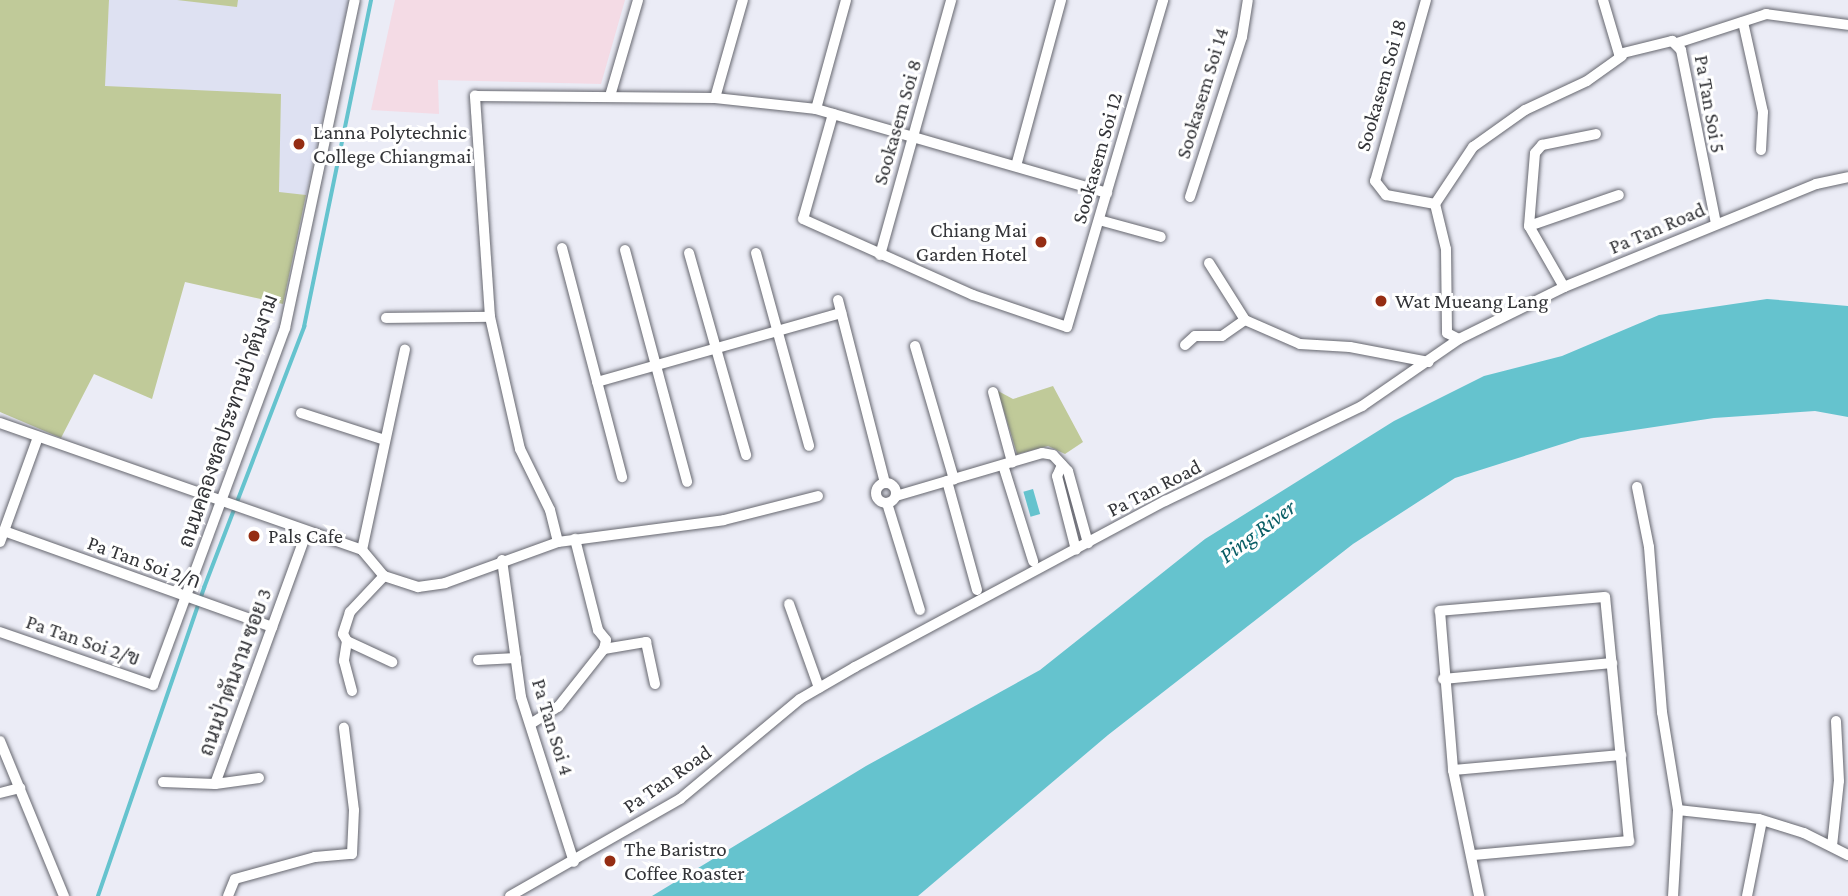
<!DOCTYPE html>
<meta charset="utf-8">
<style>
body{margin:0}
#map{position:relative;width:1848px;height:896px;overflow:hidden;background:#ebecf6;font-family:"Crimson Pro",Sarabun,serif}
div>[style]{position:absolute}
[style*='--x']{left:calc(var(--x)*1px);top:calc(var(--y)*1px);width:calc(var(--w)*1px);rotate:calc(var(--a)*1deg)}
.built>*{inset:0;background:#dee1f2}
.medical>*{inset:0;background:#f4dbe5}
.green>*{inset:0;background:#c0ca99}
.water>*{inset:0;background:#65c3ce;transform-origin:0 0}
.stream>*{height:3.5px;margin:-1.75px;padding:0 1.75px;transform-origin:1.75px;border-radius:1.75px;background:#65c3ce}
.roads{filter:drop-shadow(0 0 2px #66676f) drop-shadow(0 0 2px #66676f)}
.street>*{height:10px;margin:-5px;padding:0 5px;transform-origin:5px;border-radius:5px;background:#fff}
.street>.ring{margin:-5px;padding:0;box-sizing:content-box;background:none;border:10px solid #fff;border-radius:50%}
.dots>*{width:19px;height:19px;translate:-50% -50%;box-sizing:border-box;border:4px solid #fff;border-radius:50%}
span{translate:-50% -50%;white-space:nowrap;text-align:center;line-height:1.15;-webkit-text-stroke:6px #fff;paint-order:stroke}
.street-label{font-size:21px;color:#333438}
.poi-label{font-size:21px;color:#333438}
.left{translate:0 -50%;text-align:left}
.right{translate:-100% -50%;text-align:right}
.water-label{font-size:23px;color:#085d65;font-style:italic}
</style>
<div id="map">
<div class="built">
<i style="clip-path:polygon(109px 0,349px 0,306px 195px,279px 193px,104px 86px)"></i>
</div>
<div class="medical">
<i style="clip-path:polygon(395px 0,625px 0,601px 84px,438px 80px,439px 114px,371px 110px)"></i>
</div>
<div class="green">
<i style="clip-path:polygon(0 0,109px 0,105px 86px,281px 94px,279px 192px,306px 195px,283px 304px,185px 282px,152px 399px,94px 374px,61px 438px,0 412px)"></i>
<i style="clip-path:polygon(177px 0,238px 0,237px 7px)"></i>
<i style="clip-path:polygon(1053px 386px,1083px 442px,1065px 454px,1048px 446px,1017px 454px,998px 391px,1013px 399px)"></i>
</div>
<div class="water">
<i style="clip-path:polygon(1767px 299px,1848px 306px,1848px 417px,1815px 411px,1714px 418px,1581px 438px,1455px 478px,1353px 544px,1108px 735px,918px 896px,652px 896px,866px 766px,1040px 670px,1205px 539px,1394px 421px,1484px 376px,1562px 356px,1659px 315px)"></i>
<i style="left:1033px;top:489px;width:26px;height:10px;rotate:74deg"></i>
</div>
<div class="stream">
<i style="--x:98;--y:896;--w:326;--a:-71"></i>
<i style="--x:204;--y:588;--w:280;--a:-69"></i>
<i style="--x:304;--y:327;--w:334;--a:-78.4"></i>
</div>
<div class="roads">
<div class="street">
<i style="--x:1426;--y:0;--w:188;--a:105.7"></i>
<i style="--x:1375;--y:181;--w:18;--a:52"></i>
<i style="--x:1386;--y:195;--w:50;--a:10.4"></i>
<i style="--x:1435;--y:204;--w:46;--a:76.3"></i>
<i style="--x:1446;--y:249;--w:84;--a:89.3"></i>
<i style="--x:1447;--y:333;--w:13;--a:27"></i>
<i style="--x:1603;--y:0;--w:56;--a:73.5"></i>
<i style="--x:1619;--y:54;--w:55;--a:-13.8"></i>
<i style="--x:1672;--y:41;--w:13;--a:45"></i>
<i style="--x:1681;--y:50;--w:177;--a:78.6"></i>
<i style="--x:1743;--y:22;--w:92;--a:77.5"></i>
<i style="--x:1763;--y:112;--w:38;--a:93"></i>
<i style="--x:1677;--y:43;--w:94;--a:-18"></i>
<i style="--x:1766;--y:14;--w:83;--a:7.6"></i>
<i style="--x:610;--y:96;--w:100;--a:-73.7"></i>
<i style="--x:715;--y:98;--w:102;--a:-74.1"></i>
<i style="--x:816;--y:109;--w:113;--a:-74.6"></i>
<i style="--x:833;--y:114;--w:109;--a:105.9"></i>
<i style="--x:803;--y:219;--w:186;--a:24.1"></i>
<i style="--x:973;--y:295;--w:99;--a:18.8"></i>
<i style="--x:1067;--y:327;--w:341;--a:-73.6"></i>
<i style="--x:1016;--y:166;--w:172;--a:-74.8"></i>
<i style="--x:1190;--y:197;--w:168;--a:-72"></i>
<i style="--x:1242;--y:37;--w:37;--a:-81"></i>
<i style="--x:1435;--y:204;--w:69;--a:-56.3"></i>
<i style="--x:1473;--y:147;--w:64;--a:-35.4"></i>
<i style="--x:1525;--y:110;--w:68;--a:-25.1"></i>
<i style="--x:1587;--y:81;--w:43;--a:-35.5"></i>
<i style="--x:1099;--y:220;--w:64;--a:15.3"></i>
<i style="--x:1529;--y:226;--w:73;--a:-85.3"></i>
<i style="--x:1535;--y:153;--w:11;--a:-49"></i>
<i style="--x:1542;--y:145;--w:55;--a:-11.5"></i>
<i style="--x:562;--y:248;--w:237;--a:75.3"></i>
<i style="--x:625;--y:250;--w:240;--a:75"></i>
<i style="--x:689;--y:253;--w:210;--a:74.2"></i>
<i style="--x:756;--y:253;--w:200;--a:74.6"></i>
<i style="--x:880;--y:255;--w:265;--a:-74.4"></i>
<i style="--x:1209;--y:263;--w:67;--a:57.7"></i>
<i style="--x:1245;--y:320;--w:60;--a:23.6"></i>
<i style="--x:1300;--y:344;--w:50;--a:3.4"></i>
<i style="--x:1350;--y:347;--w:80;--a:10.8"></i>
<i style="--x:1564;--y:287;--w:70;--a:-119.8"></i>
<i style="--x:1529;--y:226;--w:95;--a:-19"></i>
<i style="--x:838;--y:300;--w:189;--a:75.6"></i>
<i style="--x:386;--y:318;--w:104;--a:-0.6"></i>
<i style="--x:1185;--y:345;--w:13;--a:-42"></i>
<i style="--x:1195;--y:336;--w:27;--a:0"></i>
<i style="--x:1222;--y:336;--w:28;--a:-35"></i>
<i style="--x:915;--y:346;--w:139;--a:73.7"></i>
<i style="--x:597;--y:382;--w:254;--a:-15.8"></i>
<i style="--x:993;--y:392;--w:73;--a:74.8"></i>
<i style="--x:301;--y:413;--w:88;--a:17.8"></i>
<i style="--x:0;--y:423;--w:384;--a:19.3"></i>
<i style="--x:362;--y:550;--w:34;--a:50"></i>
<i style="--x:384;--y:576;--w:36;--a:18"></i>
<i style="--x:418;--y:587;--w:27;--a:-8"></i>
<i style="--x:445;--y:583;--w:120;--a:-19.9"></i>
<i style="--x:558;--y:542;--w:167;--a:-7.5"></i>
<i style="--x:724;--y:520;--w:97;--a:-14.3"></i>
<i style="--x:1003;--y:465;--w:101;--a:72.6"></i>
<i style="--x:1062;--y:465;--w:12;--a:114"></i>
<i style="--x:1057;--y:476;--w:76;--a:75.6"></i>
<i style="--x:947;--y:481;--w:113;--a:74.6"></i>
<i class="ring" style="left:876px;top:483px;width:10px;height:10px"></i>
<i style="--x:1637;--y:487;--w:61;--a:78.7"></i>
<i style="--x:1649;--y:547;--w:166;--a:85.5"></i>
<i style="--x:1662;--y:712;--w:99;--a:80.7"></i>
<i style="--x:1678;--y:810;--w:86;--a:93.3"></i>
<i style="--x:896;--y:496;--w:152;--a:-16.4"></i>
<i style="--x:1042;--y:453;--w:11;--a:10"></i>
<i style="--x:1053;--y:455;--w:22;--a:47"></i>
<i style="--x:1068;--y:471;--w:75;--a:74.5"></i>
<i style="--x:887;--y:503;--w:112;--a:72.9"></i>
<i style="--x:4;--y:531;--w:285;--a:19.7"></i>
<i style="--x:0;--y:542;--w:112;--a:-70.1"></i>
<i style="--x:558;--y:542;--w:33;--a:-104"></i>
<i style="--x:550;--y:510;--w:68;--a:-116.2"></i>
<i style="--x:520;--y:449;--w:135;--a:-102.8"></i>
<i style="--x:490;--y:317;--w:222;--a:-93.9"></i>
<i style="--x:475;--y:96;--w:240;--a:0.5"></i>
<i style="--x:715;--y:98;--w:102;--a:6.2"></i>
<i style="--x:816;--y:109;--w:303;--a:16.1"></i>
<i style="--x:362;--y:550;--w:205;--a:-77.9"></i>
<i style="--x:502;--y:560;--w:138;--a:82.1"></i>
<i style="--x:521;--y:697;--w:173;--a:72.2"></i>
<i style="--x:384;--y:576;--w:50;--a:133.4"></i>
<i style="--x:350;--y:612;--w:23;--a:108"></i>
<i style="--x:343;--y:634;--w:8;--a:60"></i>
<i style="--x:347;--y:641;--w:50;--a:25"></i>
<i style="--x:789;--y:604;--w:89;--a:70.3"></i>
<i style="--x:0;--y:632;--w:162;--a:19.1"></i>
<i style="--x:153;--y:685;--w:381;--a:-69.7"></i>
<i style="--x:285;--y:328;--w:335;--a:-78"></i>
<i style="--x:347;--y:641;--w:20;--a:99"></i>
<i style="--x:344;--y:661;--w:31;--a:75"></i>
<i style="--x:604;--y:649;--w:43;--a:-9.5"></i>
<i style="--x:646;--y:642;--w:43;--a:77.9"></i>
<i style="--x:478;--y:660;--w:38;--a:-3"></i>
<i style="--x:1443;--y:679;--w:170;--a:-5.4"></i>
<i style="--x:532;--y:723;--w:31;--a:-32"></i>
<i style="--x:558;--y:707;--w:74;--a:-51.6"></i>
<i style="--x:604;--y:649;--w:9;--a:-77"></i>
<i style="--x:606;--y:640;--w:13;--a:-129"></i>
<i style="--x:598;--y:630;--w:94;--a:-104.2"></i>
<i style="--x:0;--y:741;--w:168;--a:67.6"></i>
<i style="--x:1453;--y:770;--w:169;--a:-5.1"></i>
<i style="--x:259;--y:778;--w:44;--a:172.2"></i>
<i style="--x:215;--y:784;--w:269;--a:-70"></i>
<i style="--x:163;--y:782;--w:52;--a:2.2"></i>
<i style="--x:0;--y:793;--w:21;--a:-14"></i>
<i style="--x:1678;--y:810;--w:81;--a:6.3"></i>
<i style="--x:1759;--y:819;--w:47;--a:17.3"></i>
<i style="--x:1804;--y:833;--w:49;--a:26.6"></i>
<i style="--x:1832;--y:846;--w:65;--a:-83.9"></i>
<i style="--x:1839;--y:781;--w:60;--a:-92.9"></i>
<i style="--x:1473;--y:855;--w:157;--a:-5.1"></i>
<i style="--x:1629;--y:841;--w:245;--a:-95.6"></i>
<i style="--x:1605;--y:597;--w:166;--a:175.2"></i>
<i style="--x:1440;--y:611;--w:160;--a:85.3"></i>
<i style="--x:1453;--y:770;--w:129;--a:78.3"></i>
<i style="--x:228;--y:896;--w:18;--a:-68"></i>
<i style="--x:235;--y:879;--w:83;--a:-15.4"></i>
<i style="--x:315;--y:857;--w:37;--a:-5"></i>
<i style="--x:352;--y:854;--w:44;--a:-87.4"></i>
<i style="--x:354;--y:810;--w:83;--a:-97"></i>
<i style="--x:510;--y:896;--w:196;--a:-29.7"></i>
<i style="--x:680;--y:799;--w:156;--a:-39.8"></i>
<i style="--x:800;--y:699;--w:64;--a:-30.2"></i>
<i style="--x:855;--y:667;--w:352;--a:-28.2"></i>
<i style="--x:1165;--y:501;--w:219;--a:-25.7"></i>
<i style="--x:1362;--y:406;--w:118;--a:-34.6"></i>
<i style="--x:1459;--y:339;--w:117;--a:-26.3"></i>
<i style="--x:1564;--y:287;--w:272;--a:-22.2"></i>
<i style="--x:1816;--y:184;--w:33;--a:-12"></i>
<i style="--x:1747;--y:896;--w:77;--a:-78.8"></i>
</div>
</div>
<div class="dots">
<i style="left:299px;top:144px;background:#952d13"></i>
<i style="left:1041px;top:242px;background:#952d13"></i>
<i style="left:1381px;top:301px;background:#952d13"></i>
<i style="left:254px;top:536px;background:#952d13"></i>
<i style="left:610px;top:861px;background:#952d13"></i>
</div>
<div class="street-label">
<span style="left:1381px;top:85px;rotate:-74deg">Sookasem Soi 18</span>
<span style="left:1202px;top:93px;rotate:-73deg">Sookasem Soi 14</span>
<span style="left:1710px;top:104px;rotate:80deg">Pa Tan Soi 5</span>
<span style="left:897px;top:122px;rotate:-74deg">Sookasem Soi 8</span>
<span style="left:1097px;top:158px;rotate:-74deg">Sookasem Soi 12</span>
<span style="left:1657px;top:228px;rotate:-23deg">Pa Tan Road</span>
<span style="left:228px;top:421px;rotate:-71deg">ถนนคลองชลประทานป่าตันงาม</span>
<span style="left:1154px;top:488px;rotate:-27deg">Pa Tan Road</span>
<span style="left:144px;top:562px;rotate:20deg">Pa Tan Soi 2/ก</span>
<span style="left:83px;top:640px;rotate:19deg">Pa Tan Soi 2/ข</span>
<span style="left:235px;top:672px;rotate:-70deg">ถนนป่าตันงาม ซอย 3</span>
<span style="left:553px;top:727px;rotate:73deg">Pa Tan Soi 4</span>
<span style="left:667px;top:779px;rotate:-35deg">Pa Tan Road</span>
</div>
<div class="poi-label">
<span class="left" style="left:313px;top:144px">Lanna Polytechnic<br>College Chiangmai</span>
<span class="right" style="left:1027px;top:242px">Chiang Mai<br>Garden Hotel</span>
<span class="left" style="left:1395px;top:301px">Wat Mueang Lang</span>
<span class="left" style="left:268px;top:536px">Pals Cafe</span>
<span class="left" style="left:624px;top:861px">The Baristro<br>Coffee Roaster</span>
</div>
<div class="water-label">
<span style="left:1257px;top:531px;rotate:-37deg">Ping River</span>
</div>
</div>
